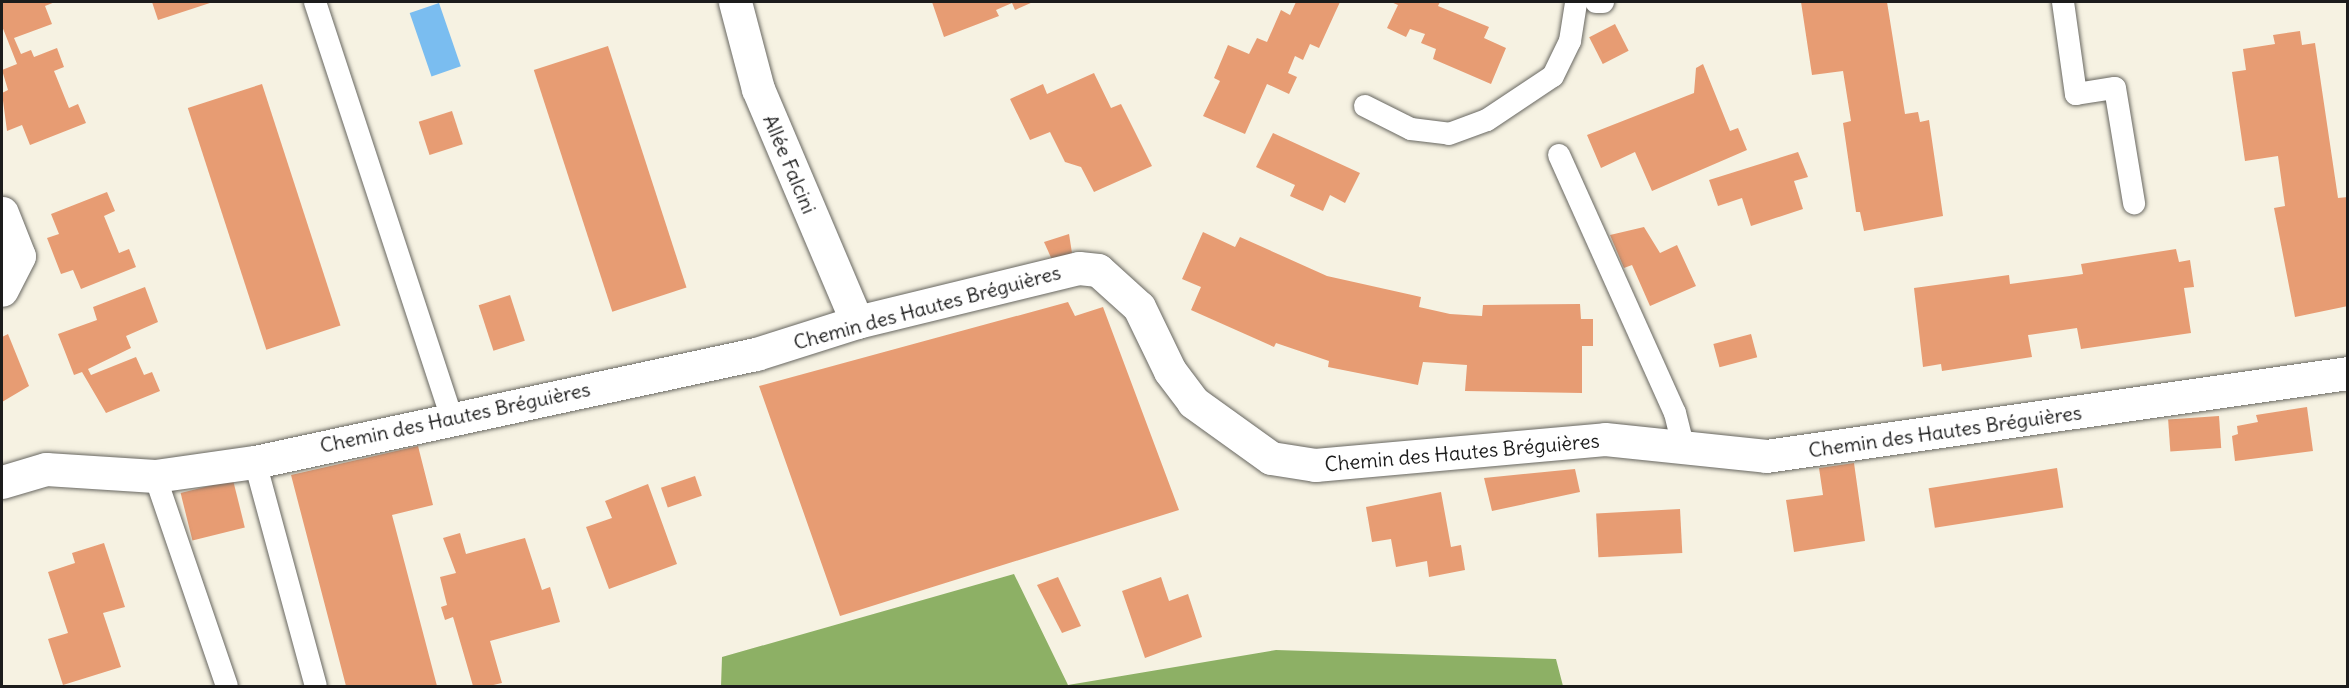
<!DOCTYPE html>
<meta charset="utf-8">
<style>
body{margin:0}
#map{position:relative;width:2349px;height:688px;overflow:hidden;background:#f6f2e2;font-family:Delius,sans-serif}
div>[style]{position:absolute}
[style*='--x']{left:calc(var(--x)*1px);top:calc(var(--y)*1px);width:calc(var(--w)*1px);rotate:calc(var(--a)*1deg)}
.forest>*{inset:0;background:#8db065}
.water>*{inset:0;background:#7abdf0;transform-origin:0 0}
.building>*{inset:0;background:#e79c73;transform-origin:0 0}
.roads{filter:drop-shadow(0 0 2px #686761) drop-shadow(0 0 2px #686761)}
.service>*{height:22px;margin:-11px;padding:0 11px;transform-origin:11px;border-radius:11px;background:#fff}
.minor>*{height:33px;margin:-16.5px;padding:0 16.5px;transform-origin:16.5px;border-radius:16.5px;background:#fff}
span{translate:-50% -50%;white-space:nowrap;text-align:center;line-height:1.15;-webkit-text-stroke:6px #fff;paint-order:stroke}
.street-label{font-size:20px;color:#1c1c1c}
.frame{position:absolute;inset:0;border:3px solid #1c1c1c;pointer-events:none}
</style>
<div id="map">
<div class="forest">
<i style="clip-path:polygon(1014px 574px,1068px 685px,1276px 650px,1556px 659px,1563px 686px,721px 686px,722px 657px)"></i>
</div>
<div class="water">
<i style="left:439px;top:3px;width:67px;height:31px;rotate:71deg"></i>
</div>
<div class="building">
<i style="clip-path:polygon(2px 2px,55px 2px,45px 6px,52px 24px,14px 38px,21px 54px,31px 50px,34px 57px,57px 48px,64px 67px,54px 71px,69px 108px,78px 104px,86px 123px,30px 145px,22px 125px,7px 131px,2px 93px,8px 90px,2px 70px,17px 64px,2px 26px)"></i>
<i style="clip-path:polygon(152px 2px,213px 2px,158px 20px)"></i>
<i style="clip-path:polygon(932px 2px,1033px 2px,1015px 10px,1012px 3px,996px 10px,999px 16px,944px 37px)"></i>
<i style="clip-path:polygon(1296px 2px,1340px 2px,1319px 48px,1310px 44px,1303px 60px,1295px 56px,1288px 73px,1297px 77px,1289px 94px,1267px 84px,1245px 134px,1203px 116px,1220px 81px,1214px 78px,1228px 45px,1249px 54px,1257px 38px,1267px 42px,1281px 10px,1290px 15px)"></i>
<i style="clip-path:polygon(1391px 2px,1440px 2px,1438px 6px,1489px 27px,1484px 38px,1506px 48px,1491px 84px,1433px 59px,1436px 49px,1421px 43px,1425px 34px,1410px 29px,1406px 37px,1387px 28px,1398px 5px)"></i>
<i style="clip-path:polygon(1801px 2px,1887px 2px,1905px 114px,1918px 112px,1920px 122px,1929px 120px,1943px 216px,1864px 231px,1860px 212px,1856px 212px,1843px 123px,1851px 121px,1843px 71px,1812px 75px)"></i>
<i style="left:1615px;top:24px;width:30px;height:29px;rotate:63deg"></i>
<i style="clip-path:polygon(2300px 31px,2302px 45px,2315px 43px,2338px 198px,2348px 197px,2348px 306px,2295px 317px,2274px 208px,2285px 206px,2278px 156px,2245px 161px,2232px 72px,2246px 70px,2243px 49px,2275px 44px,2273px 35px)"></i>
<i style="left:608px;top:46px;width:254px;height:78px;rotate:72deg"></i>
<i style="clip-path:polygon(1703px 64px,1730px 131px,1738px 128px,1747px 150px,1652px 191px,1635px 152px,1601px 168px,1587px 135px,1694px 93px,1696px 68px)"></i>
<i style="clip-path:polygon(1094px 73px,1111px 108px,1121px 104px,1152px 166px,1094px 192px,1081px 167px,1065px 162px,1050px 132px,1030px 140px,1010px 99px,1043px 84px,1047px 94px)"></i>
<i style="left:262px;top:84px;width:254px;height:78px;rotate:72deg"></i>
<i style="left:452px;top:111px;width:35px;height:35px;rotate:72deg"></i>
<i style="clip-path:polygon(1273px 133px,1360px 173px,1345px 203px,1330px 195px,1323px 211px,1290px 196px,1295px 185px,1256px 167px)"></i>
<i style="clip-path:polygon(1798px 152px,1808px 177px,1794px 181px,1803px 209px,1751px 226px,1742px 198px,1718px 206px,1709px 180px)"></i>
<i style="clip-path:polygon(107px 192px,115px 211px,104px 216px,119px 253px,129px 249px,136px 267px,81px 289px,73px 270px,61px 274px,47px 238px,59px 234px,51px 214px)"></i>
<i style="clip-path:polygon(1644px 227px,1660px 253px,1677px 245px,1696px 286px,1650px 306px,1632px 265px,1624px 268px,1610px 235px)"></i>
<i style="clip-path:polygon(1203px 232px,1235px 247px,1240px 237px,1327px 276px,1421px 297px,1419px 307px,1450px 314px,1482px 316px,1483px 305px,1580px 304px,1581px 319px,1593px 319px,1593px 346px,1582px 346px,1582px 393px,1465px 391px,1467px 365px,1423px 362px,1418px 385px,1328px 367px,1329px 361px,1276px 343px,1274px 347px,1191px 310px,1201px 287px,1182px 279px)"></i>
<i style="clip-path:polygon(1069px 234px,1072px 253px,1053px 262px,1044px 242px)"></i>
<i style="clip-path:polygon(2176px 249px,2179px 262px,2190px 260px,2194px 287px,2184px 288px,2191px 333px,2081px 349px,2077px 328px,2028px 335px,2032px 357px,1942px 371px,1941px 364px,1923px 367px,1914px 288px,2009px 275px,2010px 284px,2070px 276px,2083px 274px,2081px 264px)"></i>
<i style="clip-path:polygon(145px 287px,158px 322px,126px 336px,131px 348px,88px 369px,91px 375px,136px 357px,144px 375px,152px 372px,160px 391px,106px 413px,82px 372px,74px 375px,58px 334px,97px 320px,93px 307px)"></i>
<i style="left:510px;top:295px;width:48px;height:33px;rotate:72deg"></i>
<i style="clip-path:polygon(1068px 302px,1075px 316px,1103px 307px,1179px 510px,840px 616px,759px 386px)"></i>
<i style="clip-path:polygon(8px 334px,29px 386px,2px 402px,2px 337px)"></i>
<i style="left:1751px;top:334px;width:24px;height:39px;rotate:75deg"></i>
<i style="clip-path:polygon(2307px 407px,2313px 451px,2235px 461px,2232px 436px,2238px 434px,2237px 426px,2258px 422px,2256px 415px)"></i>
<i style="left:2219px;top:416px;width:32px;height:51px;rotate:86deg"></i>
<i style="clip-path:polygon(418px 446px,433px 505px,392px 515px,437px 686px,346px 686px,291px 475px)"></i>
<i style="clip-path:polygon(1854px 463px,1865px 541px,1794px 552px,1786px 500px,1823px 495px,1819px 468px)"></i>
<i style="left:2057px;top:468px;width:40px;height:130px;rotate:81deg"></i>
<i style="clip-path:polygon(1575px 469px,1580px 492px,1492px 511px,1484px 478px)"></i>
<i style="left:695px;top:476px;width:21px;height:36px;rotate:71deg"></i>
<i style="left:233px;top:480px;width:49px;height:54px;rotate:76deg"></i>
<i style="clip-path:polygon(648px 484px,677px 564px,609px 589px,586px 527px,612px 518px,605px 501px)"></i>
<i style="clip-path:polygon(1441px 492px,1451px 547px,1461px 545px,1465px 570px,1429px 577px,1427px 561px,1396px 567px,1391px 539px,1372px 542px,1366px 507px)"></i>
<i style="left:1680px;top:509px;width:44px;height:84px;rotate:87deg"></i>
<i style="clip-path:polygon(460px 533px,466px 554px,525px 538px,542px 590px,550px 587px,560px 622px,490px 641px,502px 683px,489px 686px,473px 686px,453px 617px,445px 620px,441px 607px,447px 605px,440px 577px,456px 573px,443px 538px)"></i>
<i style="clip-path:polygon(104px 543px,125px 607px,103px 613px,121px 667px,63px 685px,48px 639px,68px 633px,48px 572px,75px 563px,72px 553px)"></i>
<i style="clip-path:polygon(1058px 577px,1081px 626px,1062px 633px,1037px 585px)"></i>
<i style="clip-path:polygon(1161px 577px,1169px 601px,1188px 594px,1202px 637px,1145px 658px,1122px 591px)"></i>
</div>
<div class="roads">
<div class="service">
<i style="--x:315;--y:2;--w:436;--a:71.8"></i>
<i style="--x:1596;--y:2;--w:7;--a:0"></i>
<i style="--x:2063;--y:2;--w:93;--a:82"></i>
<i style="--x:2076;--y:94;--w:39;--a:-9"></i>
<i style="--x:2115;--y:88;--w:117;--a:80.6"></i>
<i style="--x:1365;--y:106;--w:51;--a:26.6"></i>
<i style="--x:1411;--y:129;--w:38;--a:7"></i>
<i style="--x:1449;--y:134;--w:40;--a:-20.2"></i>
<i style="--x:1487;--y:120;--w:79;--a:-33.7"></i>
<i style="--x:1553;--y:76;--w:39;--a:-64"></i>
<i style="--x:1570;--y:41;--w:39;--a:-81"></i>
<i style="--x:1559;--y:155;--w:283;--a:65.8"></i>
<i style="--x:1675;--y:413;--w:34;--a:76"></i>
<i style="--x:255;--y:462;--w:232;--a:74.8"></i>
<i style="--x:155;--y:476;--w:222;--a:71.1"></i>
</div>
<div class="minor">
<i style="--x:735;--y:2;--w:90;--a:75.2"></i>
<i style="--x:758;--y:89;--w:253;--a:67"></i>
<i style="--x:2;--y:213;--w:46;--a:68.4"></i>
<i style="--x:19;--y:256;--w:38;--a:117"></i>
<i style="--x:2;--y:482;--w:46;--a:-16.5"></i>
<i style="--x:46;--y:469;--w:109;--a:3.7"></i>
<i style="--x:155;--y:476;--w:101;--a:-8"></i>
<i style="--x:255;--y:462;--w:513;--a:-12.17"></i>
<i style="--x:756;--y:354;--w:106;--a:-17.6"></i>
<i style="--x:857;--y:322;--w:228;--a:-13.7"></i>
<i style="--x:1079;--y:268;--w:19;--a:6"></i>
<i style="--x:1098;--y:270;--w:55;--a:42.1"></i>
<i style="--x:1139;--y:307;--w:71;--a:64.2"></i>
<i style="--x:1170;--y:371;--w:39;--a:53"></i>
<i style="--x:1193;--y:402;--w:96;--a:35.7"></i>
<i style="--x:1271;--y:458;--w:45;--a:9"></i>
<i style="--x:1315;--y:465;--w:291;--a:-5.1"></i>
<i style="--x:1605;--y:439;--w:162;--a:6"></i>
<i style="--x:1766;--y:456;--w:588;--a:-8.12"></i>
</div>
</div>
<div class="street-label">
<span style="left:790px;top:164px;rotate:67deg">Allée Falcini</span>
<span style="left:927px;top:307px;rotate:-15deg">Chemin des Hautes Bréguières</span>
<span style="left:455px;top:417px;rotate:-12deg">Chemin des Hautes Bréguières</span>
<span style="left:1945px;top:431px;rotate:-8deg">Chemin des Hautes Bréguières</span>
<span style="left:1462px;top:452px;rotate:-5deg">Chemin des Hautes Bréguières</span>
</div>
<div class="frame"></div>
</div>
